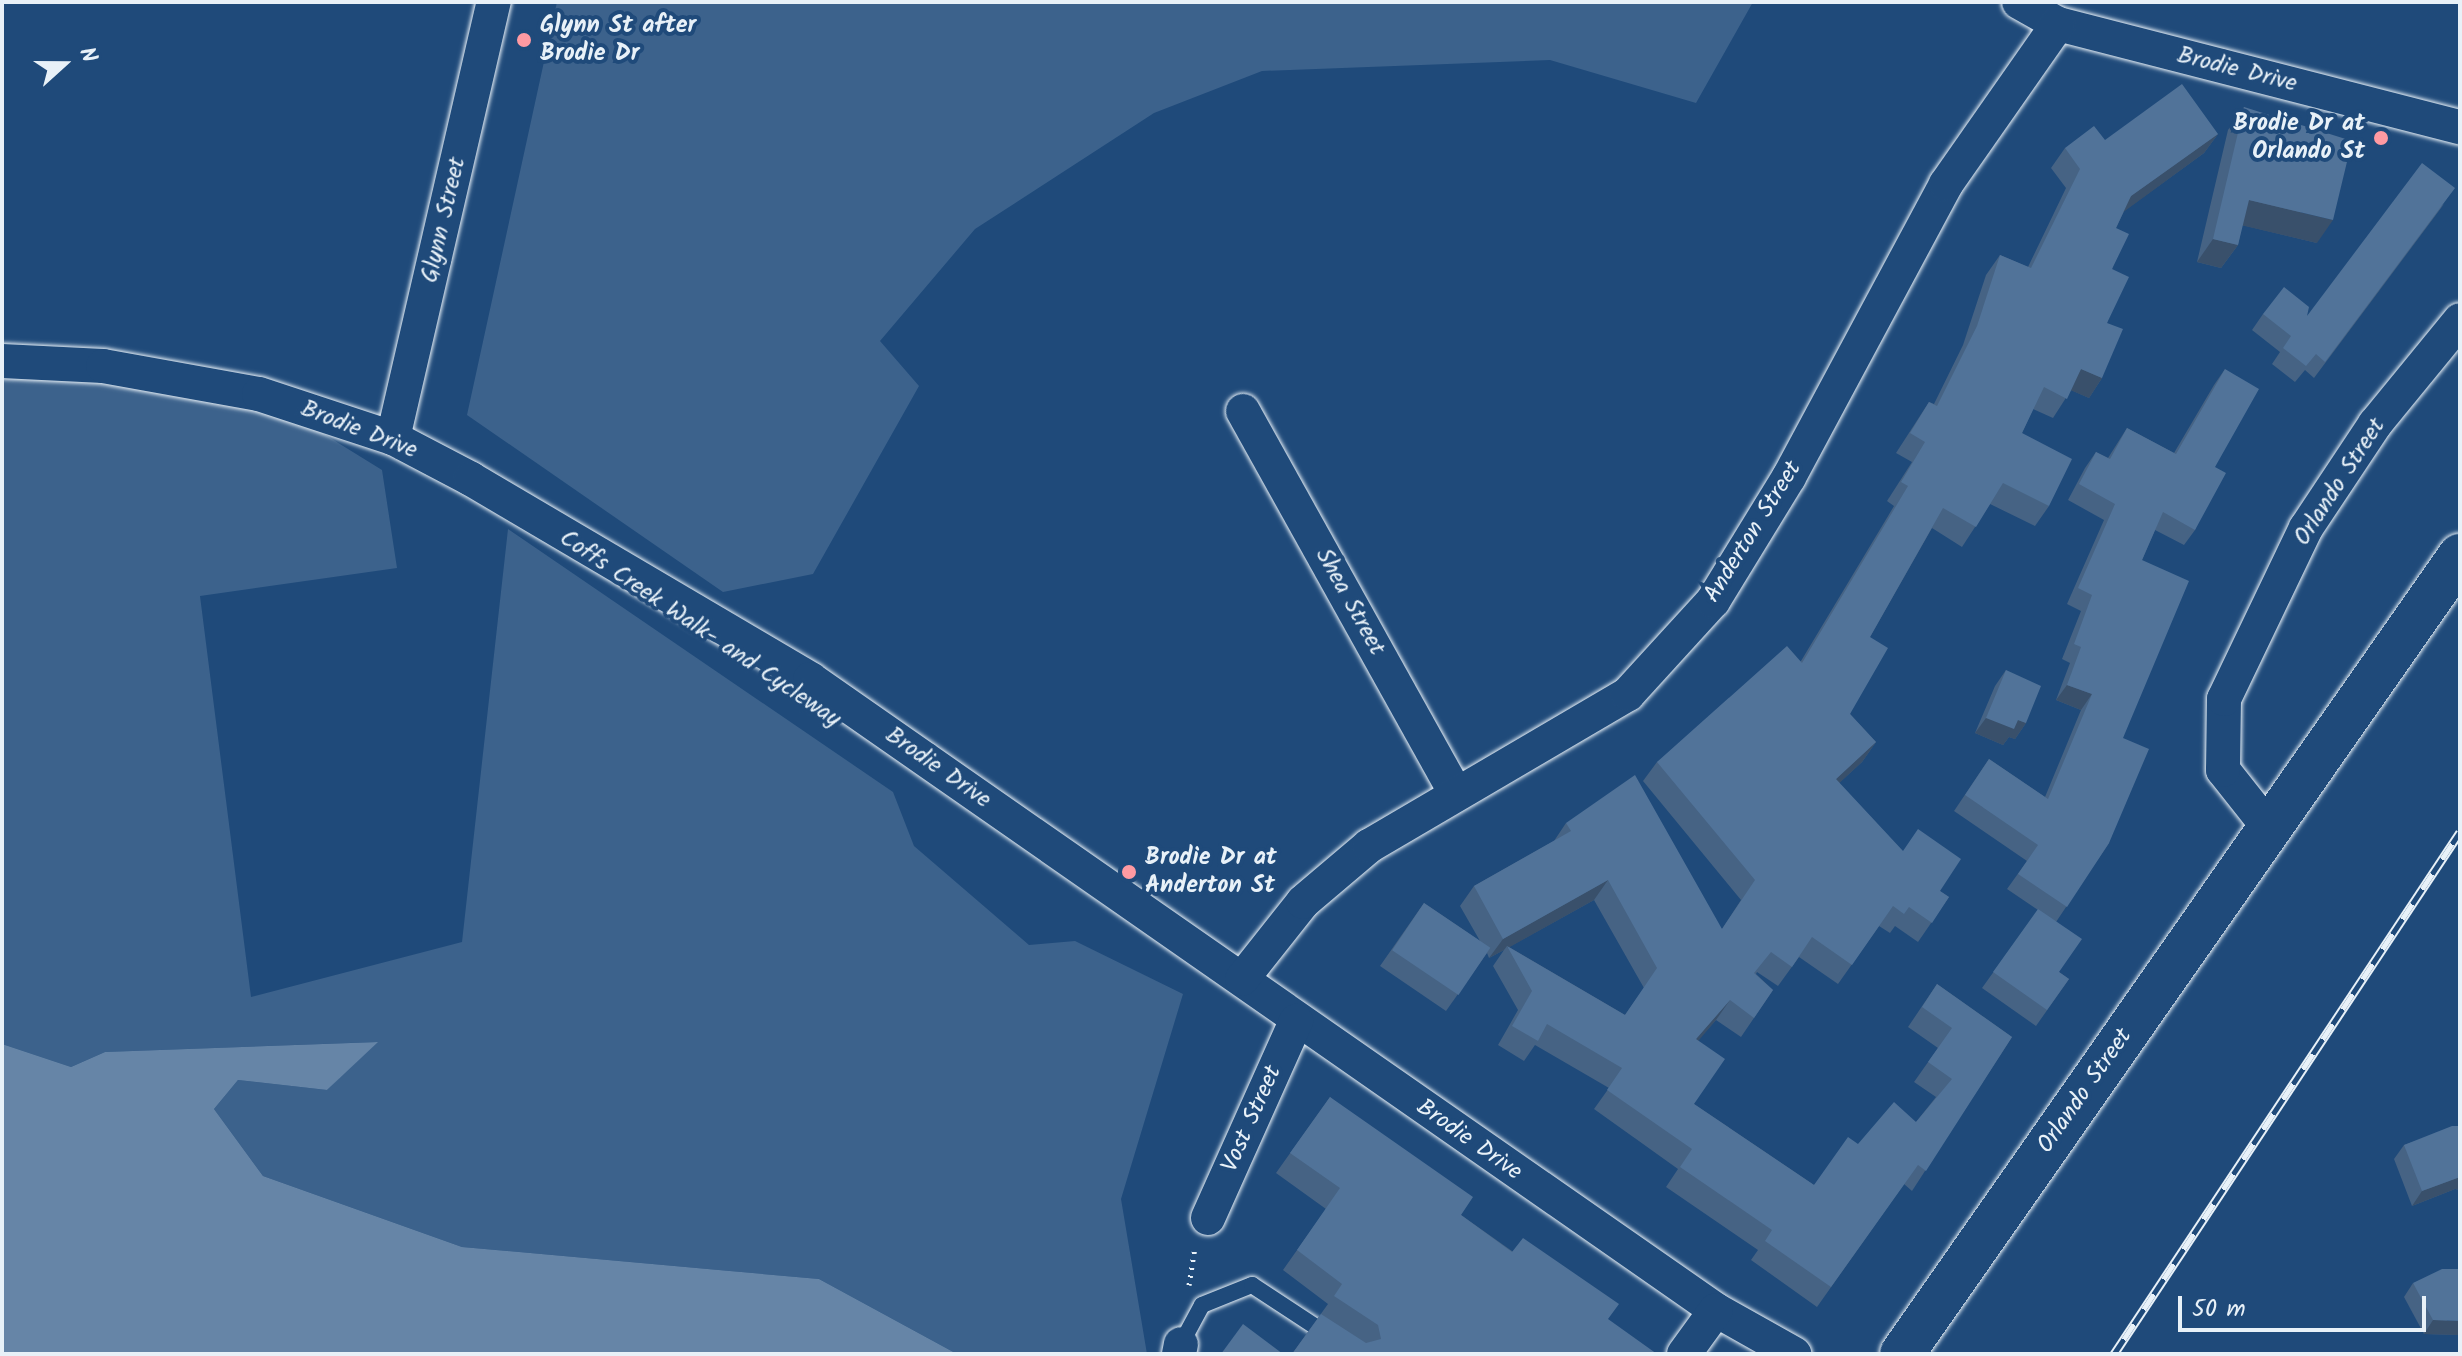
<!DOCTYPE html>
<style>
body{margin:0}
#map{position:relative;width:2462px;height:1356px;overflow:hidden;background:#1f4a7a;font-family:Kalam,sans-serif}
div>[style]{position:absolute}
[style*='--x']{left:calc(var(--x)*1px);top:calc(var(--y)*1px);width:calc(var(--w)*1px);rotate:calc(var(--a)*1deg)}
.green>*{inset:0;background:#3c628c}
.water>*{inset:0;background:#6685a7}
.path>*{height:5px;margin-top:-2.5px;transform-origin:0;background:repeating-linear-gradient(90deg,#e8f1f8 0 2px,transparent 0 8px)}
.roads{filter:drop-shadow(0 0 2px #e8f1f8) drop-shadow(0 0 2px #e8f1f8)}
.lane>*{height:16px;margin:-8px;padding:0 8px;transform-origin:8px;border-radius:8px;background:#1f4a7a}
.street>*{height:34px;margin:-17px;padding:0 17px;transform-origin:17px;border-radius:17px;background:#1f4a7a}
.secondary>*{height:44px;margin:-22px;padding:0 22px;transform-origin:22px;border-radius:22px;background:#1f4a7a}
.rail>*{height:9px;margin-top:-4.5px;transform-origin:0;background:repeating-linear-gradient(90deg,#1f4a7a 0 18px,#e8f1f8 0 36px);box-sizing:border-box;border-block:2px solid #e8f1f8}
.wall>*{inset:0;background:#466384}
.shaded-wall>*{inset:0;background:#39506b}
.building>*{inset:0;background:#517399;transform-origin:0 0}
.dots>*{width:22px;height:22px;translate:-50% -50%;box-sizing:border-box;border:4px solid #1f4a7a;border-radius:50%}
span{translate:-50% -50%;white-space:nowrap;text-align:center;line-height:1.15;-webkit-text-stroke:8px #1f4a7a;paint-order:stroke}
.poi-label{font-size:24px;color:#e8f1f8;font-weight:700}
.left{translate:0 -50%;text-align:left}
.right{translate:-100% -50%;text-align:right}
.street-label{font-size:24px;color:#e8f1f8}
.frame{position:absolute;inset:0;border:4px solid #e8f1f8;pointer-events:none}
.north{position:absolute;left:24px;top:24px;width:80px;height:80px;-webkit-text-stroke:6px #1f4a7a;paint-order:stroke;rotate:69deg;font-size:22px;font-weight:700;line-height:32px;text-align:center;color:#e8f1f8}
.north::after{content:'';display:block;margin:auto;width:28px;height:36px;background:#e8f1f8;clip-path:polygon(50% 0,100% 100%,50% 72%,0 100%)}
.scale{position:absolute;left:2178px;top:1296px;width:248px;height:36px;box-sizing:border-box;border:4px solid #e8f1f8;border-top:0;padding-left:10px;font-size:24px;line-height:28px;white-space:nowrap;color:#e8f1f8;-webkit-text-stroke:6px #1f4a7a;paint-order:stroke}
</style>
<div id="map">
<div class="green">
<i style="clip-path:polygon(557px 2px,1753px 2px,1696px 103px,1550px 60px,1262px 71px,1154px 113px,975px 229px,880px 341px,919px 386px,813px 574px,723px 592px,467px 415px)"></i>
<i style="clip-path:polygon(2px 361px,259px 394px,382px 470px,397px 568px,200px 596px,251px 997px,462px 942px,508px 529px,893px 792px,914px 846px,1029px 945px,1075px 941px,1183px 994px,1121px 1199px,1147px 1354px,957px 1354px,819px 1279px,462px 1247px,263px 1176px,214px 1109px,238px 1080px,327px 1090px,376px 1042px,105px 1052px,71px 1067px,2px 1044px)"></i>
</div>
<div class="water">
<i style="clip-path:polygon(378px 1042px,327px 1090px,238px 1080px,214px 1109px,263px 1176px,462px 1247px,819px 1279px,957px 1354px,2px 1354px,2px 1044px,71px 1067px,105px 1052px)"></i>
</div>
<div class="path">
<i style="--x:1189;--y:1285;--w:38;--a:-81"></i>
</div>
<div class="roads">
<div class="lane">
<i style="--x:1181;--y:1344;--w:44;--a:-61.7"></i>
<i style="--x:1202;--y:1305;--w:54;--a:-21.8"></i>
<i style="--x:1252;--y:1285;--w:126;--a:33.3"></i>
</div>
<div class="street">
<i style="--x:2019;--y:2;--w:45;--a:29.4"></i>
<i style="--x:2058;--y:24;--w:415;--a:14.4"></i>
<i style="--x:2;--y:361;--w:101;--a:2.8"></i>
<i style="--x:103;--y:366;--w:158;--a:10.2"></i>
<i style="--x:259;--y:394;--w:141;--a:18.2"></i>
<i style="--x:393;--y:438;--w:88;--a:27.7"></i>
<i style="--x:471;--y:479;--w:394;--a:30.5"></i>
<i style="--x:810;--y:679;--w:1104;--a:34.86"></i>
<i style="--x:1716;--y:1310;--w:90;--a:29.4"></i>
<i style="--x:1243;--y:411;--w:437;--a:60.9"></i>
<i style="--x:393;--y:438;--w:448;--a:-77"></i>
<i style="--x:2269;--y:828;--w:74;--a:-128.4"></i>
<i style="--x:2223;--y:770;--w:71;--a:-89.2"></i>
<i style="--x:2224;--y:699;--w:190;--a:-64.4"></i>
<i style="--x:2306;--y:528;--w:125;--a:-56.4"></i>
<i style="--x:2375;--y:424;--w:134;--a:-50.7"></i>
<i style="--x:1242;--y:979;--w:98;--a:-51.6"></i>
<i style="--x:1303;--y:902;--w:87;--a:-40.3"></i>
<i style="--x:1369;--y:846;--w:300;--a:-30.4"></i>
<i style="--x:1628;--y:694;--w:126;--a:-47.6"></i>
<i style="--x:1713;--y:601;--w:145;--a:-58.5"></i>
<i style="--x:1789;--y:477;--w:332;--a:-61.8"></i>
<i style="--x:1946;--y:184;--w:195;--a:-55"></i>
<i style="--x:1208;--y:1218;--w:216;--a:-65.9"></i>
<i style="--x:1179;--y:1354;--w:10;--a:-79"></i>
<i style="--x:1684;--y:1354;--w:54;--a:-54"></i>
</div>
<div class="secondary">
<i style="--x:1902;--y:1354;--w:974;--a:-55.04"></i>
</div>
</div>
<div class="rail">
<i style="--x:2114;--y:1354;--w:626;--a:-56.46"></i>
</div>
<div class="wall">
<i style="clip-path:polygon(2244px 107px,2317px 243px,2242px 225px,2238px 245px,2221px 268px,2197px 262px,2228px 130px)"></i>
<i style="clip-path:polygon(evenodd,2218px 134px,2204px 153px,2124px 211px,2116px 228px,2102px 378px,2089px 398px,2071px 390px,2053px 418px,2033px 409px,2022px 433px,2049px 506px,2035px 526px,1990px 504px,1962px 547px,1932px 528px,1870px 637px,1850px 714px,1876px 742px,1862px 762px,1839px 783px,1940px 891px,1949px 897px,1918px 942px,1895px 926px,1890px 933px,1879px 926px,1838px 984px,1799px 957px,1778px 986px,1757px 972px,1756px 974px,1773px 990px,1741px 1037px,1716px 1020px,1698px 1040px,1694px 1104px,1814px 1185px,1858px 1144px,1916px 1122px,1936px 1097px,1914px 1082px,1938px 1048px,1908px 1027px,1937px 984px,2012px 1037px,1912px 1191px,1904px 1184px,1817px 1307px,1751px 1260px,1758px 1250px,1666px 1187px,1678px 1169px,1594px 1109px,1609px 1088px,1535px 1045px,1524px 1061px,1498px 1045px,1518px 1010px,1493px 966px,1504px 950px,1489px 958px,1487px 953px,1446px 1011px,1380px 966px,1424px 903px,1480px 941px,1460px 906px,1474px 886px,1554px 841px,1566px 823px,1722px 929px,1741px 900px,1643px 781px,1657px 762px,1801px 661px,1894px 506px,1887px 501px,1912px 462px,1896px 453px,1929px 402px,1934px 404px,1963px 345px,1986px 275px,2000px 255px,2028px 267px,2066px 188px,2051px 168px,2065px 148px,2105px 140px,2218px 134px,1594px 900px,1644px 988px,1625px 1015px,1509px 947px,1594px 900px)"></i>
<i style="clip-path:polygon(2444px 204px,2314px 378px,2305px 370px,2295px 382px,2272px 364px,2280px 352px,2252px 330px,2263px 314px,2307px 316px)"></i>
<i style="clip-path:polygon(2225px 369px,2215px 467px,2195px 530px,2184px 545px,2155px 530px,2142px 560px,2123px 738px,2109px 843px,2056px 922px,2059px 972px,2069px 979px,2036px 1026px,1982px 988px,2038px 910px,2007px 889px,2027px 861px,1954px 811px,1989px 759px,2045px 797px,2081px 710px,2056px 700px,2070px 663px,2062px 659px,2081px 611px,2067px 604px,2104px 520px,2068px 500px,2085px 468px,2096px 452px,2108px 458px,2127px 428px,2174px 453px,2214px 385px)"></i>
<i style="clip-path:polygon(2006px 670px,2026px 723px,2015px 739px,2009px 737px,2003px 745px,1975px 733px,1995px 686px)"></i>
<i style="clip-path:polygon(1330px 1097px,1461px 1215px,1608px 1319px,1292px 1354px,1328px 1304px,1283px 1270px,1326px 1209px,1276px 1173px)"></i>
<i style="clip-path:polygon(2460px 1126px,2460px 1190px,2455px 1189px,2412px 1206px,2394px 1159px,2404px 1145px)"></i>
<i style="clip-path:polygon(2413px 1283px,2460px 1335px,2424px 1334px,2404px 1297px)"></i>
</div>
<div class="shaded-wall">
<i style="clip-path:polygon(2218px 134px,2204px 153px,2118px 216px,2131px 196px)"></i>
<i style="clip-path:polygon(2249px 200px,2333px 220px,2317px 243px,2232px 223px)"></i>
<i style="clip-path:polygon(2213px 239px,2238px 245px,2221px 268px,2197px 262px)"></i>
<i style="clip-path:polygon(2081px 369px,2102px 378px,2089px 398px,2068px 389px)"></i>
<i style="clip-path:polygon(2067px 685px,2092px 694px,2081px 710px,2056px 700px)"></i>
<i style="clip-path:polygon(1986px 718px,2018px 720px,2026px 723px,2015px 739px,2009px 737px,2003px 745px,1975px 733px)"></i>
<i style="clip-path:polygon(1876px 742px,1862px 762px,1822px 799px,1836px 779px)"></i>
<i style="clip-path:polygon(1608px 880px,1594px 900px,1508px 948px,1507px 946px,1504px 950px,1489px 958px,1503px 939px)"></i>
<i style="clip-path:polygon(1730px 1000px,1716px 1020px,1683px 1059px,1696px 1039px)"></i>
<i style="clip-path:polygon(2460px 1177px,2460px 1190px,2455px 1189px,2412px 1206px,2422px 1191px)"></i>
<i style="clip-path:polygon(2433px 1320px,2460px 1321px,2460px 1335px,2424px 1334px)"></i>
</div>
<div class="building">
<i style="clip-path:polygon(2182px 84px,2218px 134px,2131px 196px,2116px 228px,2129px 234px,2112px 269px,2129px 277px,2107px 323px,2123px 329px,2102px 378px,2081px 369px,2067px 399px,2044px 387px,2022px 433px,2072px 459px,2049px 506px,2003px 483px,1976px 527px,1943px 508px,1870px 637px,1888px 648px,1850px 714px,1876px 742px,1836px 779px,1903px 851px,1918px 829px,1961px 859px,1940px 891px,1949px 897px,1932px 923px,1909px 907px,1904px 914px,1893px 906px,1852px 965px,1812px 937px,1792px 967px,1771px 952px,1754px 973px,1773px 990px,1754px 1018px,1730px 1000px,1696px 1039px,1725px 1059px,1694px 1104px,1814px 1185px,1848px 1137px,1858px 1144px,1894px 1102px,1916px 1122px,1952px 1079px,1928px 1062px,1952px 1028px,1922px 1007px,1937px 984px,2012px 1037px,1926px 1171px,1918px 1165px,1831px 1287px,1765px 1241px,1772px 1230px,1680px 1167px,1692px 1149px,1607px 1090px,1622px 1068px,1547px 1024px,1538px 1041px,1512px 1026px,1532px 991px,1507px 946px,1625px 1015px,1657px 968px,1608px 880px,1503px 939px,1474px 886px,1571px 831px,1566px 823px,1635px 775px,1722px 929px,1755px 880px,1657px 762px,1787px 646px,1802px 663px,1908px 486px,1901px 482px,1925px 442px,1910px 433px,1929px 402px,1937px 406px,1977px 326px,2000px 255px,2031px 268px,2080px 169px,2065px 148px,2094px 126px,2105px 140px)"></i>
<i style="clip-path:polygon(2244px 107px,2352px 141px,2333px 220px,2249px 200px,2238px 245px,2213px 239px)"></i>
<i style="clip-path:polygon(2422px 163px,2455px 188px,2325px 362px,2316px 354px,2306px 366px,2283px 348px,2291px 336px,2263px 314px,2284px 287px,2309px 307px,2307px 316px)"></i>
<i style="clip-path:polygon(2225px 369px,2259px 389px,2215px 467px,2226px 473px,2195px 530px,2163px 512px,2142px 560px,2189px 581px,2123px 738px,2149px 749px,2109px 843px,2067px 907px,2018px 874px,2038px 845px,1965px 795px,1989px 759px,2048px 799px,2092px 694px,2067px 685px,2081px 647px,2074px 644px,2092px 595px,2078px 588px,2115px 504px,2079px 484px,2096px 452px,2110px 459px,2127px 428px,2176px 454px)"></i>
<i style="clip-path:polygon(2006px 670px,2041px 686px,2026px 723px,2018px 720px,2014px 729px,1986px 718px)"></i>
<i style="left:1424px;top:903px;width:80px;height:57px;rotate:34deg"></i>
<i style="clip-path:polygon(2038px 909px,2082px 939px,2059px 972px,2069px 979px,2047px 1010px,1993px 972px)"></i>
<i style="clip-path:polygon(1330px 1097px,1473px 1197px,1461px 1215px,1512px 1252px,1523px 1238px,1619px 1304px,1608px 1319px,1657px 1354px,1292px 1354px,1321px 1314px,1366px 1343px,1381px 1339px,1378px 1325px,1334px 1296px,1342px 1284px,1297px 1250px,1340px 1188px,1290px 1153px)"></i>
<i style="clip-path:polygon(2452px 1126px,2460px 1126px,2460px 1177px,2422px 1191px,2404px 1145px)"></i>
<i style="clip-path:polygon(2442px 1269px,2460px 1269px,2460px 1321px,2433px 1320px,2413px 1283px)"></i>
<i style="clip-path:polygon(1243px 1324px,1283px 1354px,1221px 1354px)"></i>
</div>
<div class="dots">
<i style="left:524px;top:40px;background:#ff9aa2"></i>
<i style="left:2381px;top:138px;background:#ff9aa2"></i>
<i style="left:1129px;top:872px;background:#ff9aa2"></i>
</div>
<div class="poi-label">
<span class="left" style="left:540px;top:40px">Glynn St after<br>Brodie Dr</span>
<span class="right" style="left:2365px;top:138px">Brodie Dr at<br>Orlando St</span>
<span class="left" style="left:1145px;top:872px">Brodie Dr at<br>Anderton St</span>
</div>
<div class="street-label">
<span style="left:2237px;top:70px;rotate:14deg">Brodie Drive</span>
<span style="left:444px;top:220px;rotate:-77deg">Glynn Street</span>
<span style="left:359px;top:430px;rotate:21deg">Brodie Drive</span>
<span style="left:2340px;top:482px;rotate:-57deg">Orlando Street</span>
<span style="left:1753px;top:532px;rotate:-58deg">Anderton Street</span>
<span style="left:1350px;top:602px;rotate:61deg">Shea Street</span>
<span style="left:700px;top:629px;rotate:34deg">Coffs Creek Walk- and Cycleway</span>
<span style="left:938px;top:768px;rotate:35deg">Brodie Drive</span>
<span style="left:2085px;top:1091px;rotate:-55deg">Orlando Street</span>
<span style="left:1252px;top:1119px;rotate:-66deg">Vost Street</span>
<span style="left:1469px;top:1140px;rotate:35deg">Brodie Drive</span>
</div>
<div class="frame"></div>
<div class="north">N</div>
<div class="scale">50 m</div>
</div>
